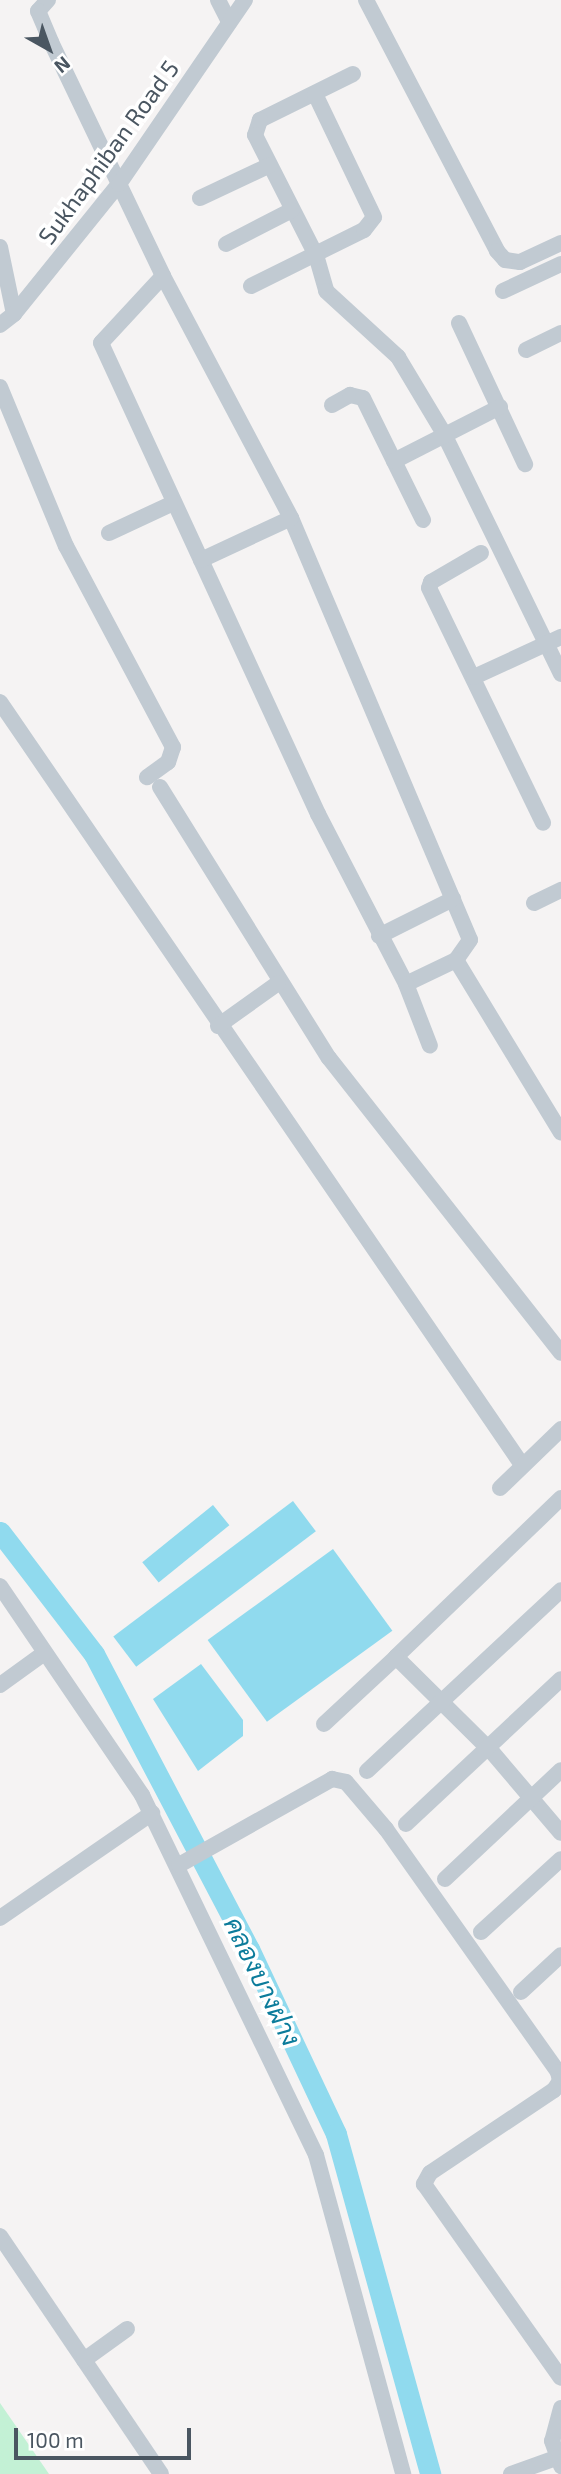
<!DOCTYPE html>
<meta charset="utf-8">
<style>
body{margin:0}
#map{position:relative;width:561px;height:2474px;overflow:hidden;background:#f5f3f3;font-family:"Exo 2",Sarabun,sans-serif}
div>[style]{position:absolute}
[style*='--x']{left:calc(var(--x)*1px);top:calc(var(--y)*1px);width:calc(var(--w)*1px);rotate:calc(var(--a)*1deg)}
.green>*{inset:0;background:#c3f1d5}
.water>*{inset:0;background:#90daee;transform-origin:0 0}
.river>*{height:21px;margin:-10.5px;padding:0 10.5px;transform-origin:10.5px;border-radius:10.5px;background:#90daee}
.minor>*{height:16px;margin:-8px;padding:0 8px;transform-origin:8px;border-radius:8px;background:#c1cad2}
span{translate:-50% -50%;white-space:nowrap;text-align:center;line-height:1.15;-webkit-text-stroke:7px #fff;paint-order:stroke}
.street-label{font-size:24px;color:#4a5661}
.water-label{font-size:26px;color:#0c7c9b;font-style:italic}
.north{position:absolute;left:14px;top:14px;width:70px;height:70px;-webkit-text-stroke:5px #fff;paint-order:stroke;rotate:140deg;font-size:19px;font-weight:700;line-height:28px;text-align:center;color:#4a5661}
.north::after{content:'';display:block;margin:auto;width:24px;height:32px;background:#4a5661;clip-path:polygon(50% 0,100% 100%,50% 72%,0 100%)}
.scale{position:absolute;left:14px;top:2428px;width:177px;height:32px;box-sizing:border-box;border:4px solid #4a5661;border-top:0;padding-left:9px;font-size:21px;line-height:24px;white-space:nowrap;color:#4a5661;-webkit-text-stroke:5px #fff;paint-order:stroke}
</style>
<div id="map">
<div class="green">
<i style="clip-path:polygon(0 2403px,49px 2474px,0 2474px)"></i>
</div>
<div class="water">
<i style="left:293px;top:1501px;width:38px;height:225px;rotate:53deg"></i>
<i style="left:213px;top:1505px;width:26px;height:91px;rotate:51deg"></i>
<i style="left:333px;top:1549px;width:101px;height:155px;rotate:54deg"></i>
<i style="clip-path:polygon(201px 1664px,243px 1720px,243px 1736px,198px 1771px,153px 1699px)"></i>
</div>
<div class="river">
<i style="--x:0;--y:1532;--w:154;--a:52.4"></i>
<i style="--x:94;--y:1654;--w:333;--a:62.3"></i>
<i style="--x:249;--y:1949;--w:204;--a:64.8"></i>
<i style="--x:336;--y:2134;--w:353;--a:74.5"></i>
</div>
<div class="minor">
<i style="--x:48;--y:0;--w:15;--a:132"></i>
<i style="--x:38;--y:11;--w:34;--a:67"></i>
<i style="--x:51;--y:42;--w:259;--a:64.4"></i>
<i style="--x:163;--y:276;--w:274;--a:62.1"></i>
<i style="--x:291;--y:518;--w:458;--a:67"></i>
<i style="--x:470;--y:940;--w:24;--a:125"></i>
<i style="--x:456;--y:960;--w:55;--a:154.4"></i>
<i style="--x:218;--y:0;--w:25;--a:63"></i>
<i style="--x:366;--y:0;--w:283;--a:62.4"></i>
<i style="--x:497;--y:251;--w:12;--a:48"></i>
<i style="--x:505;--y:260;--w:15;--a:8"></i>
<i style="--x:520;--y:262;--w:45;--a:-24.9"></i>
<i style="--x:353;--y:74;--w:104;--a:153.7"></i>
<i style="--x:260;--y:120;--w:16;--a:108"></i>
<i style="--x:255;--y:135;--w:135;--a:63.1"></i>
<i style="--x:316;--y:255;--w:37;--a:74"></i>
<i style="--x:326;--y:291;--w:98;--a:42.5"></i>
<i style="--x:398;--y:357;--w:90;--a:59.1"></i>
<i style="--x:444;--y:434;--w:267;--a:64"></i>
<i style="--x:200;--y:198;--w:77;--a:-25.2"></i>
<i style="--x:226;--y:244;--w:74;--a:-27.3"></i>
<i style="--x:0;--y:247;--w:68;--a:78.2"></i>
<i style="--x:163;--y:276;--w:91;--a:132.8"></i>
<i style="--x:101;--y:343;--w:519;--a:65.26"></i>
<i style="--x:318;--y:814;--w:191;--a:62.6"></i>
<i style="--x:406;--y:984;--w:66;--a:68.8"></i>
<i style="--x:251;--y:286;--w:126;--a:-26.4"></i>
<i style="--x:364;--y:230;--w:16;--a:-52"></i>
<i style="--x:374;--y:217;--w:136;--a:-115.6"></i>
<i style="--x:503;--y:291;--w:64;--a:-25"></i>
<i style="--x:459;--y:323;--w:156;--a:64.9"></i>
<i style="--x:0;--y:325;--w:18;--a:-38"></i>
<i style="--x:14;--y:314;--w:167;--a:-51.1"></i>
<i style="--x:119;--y:184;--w:223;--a:-55.6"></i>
<i style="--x:526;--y:350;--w:39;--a:-26"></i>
<i style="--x:0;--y:387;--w:172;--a:67.5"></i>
<i style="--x:66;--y:546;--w:228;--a:62"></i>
<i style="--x:173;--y:747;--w:16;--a:108"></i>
<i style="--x:168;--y:762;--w:26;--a:144"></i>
<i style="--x:332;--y:405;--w:21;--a:-29"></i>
<i style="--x:350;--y:395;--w:13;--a:13"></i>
<i style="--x:363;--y:398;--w:136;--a:63.8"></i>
<i style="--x:394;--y:461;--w:119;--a:-27"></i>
<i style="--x:109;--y:533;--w:71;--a:-25.1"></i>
<i style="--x:481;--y:553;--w:58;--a:149.9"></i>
<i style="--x:431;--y:582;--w:6;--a:108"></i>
<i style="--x:429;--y:588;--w:261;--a:64.1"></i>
<i style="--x:201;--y:560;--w:99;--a:-25"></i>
<i style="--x:474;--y:677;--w:96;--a:-24.7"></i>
<i style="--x:0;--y:702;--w:924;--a:55.62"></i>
<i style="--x:160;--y:787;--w:319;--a:58.1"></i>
<i style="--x:329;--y:1058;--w:375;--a:51.8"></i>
<i style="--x:534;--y:903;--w:30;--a:-26"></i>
<i style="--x:379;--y:936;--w:83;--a:-26.6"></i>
<i style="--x:456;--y:960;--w:202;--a:58.7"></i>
<i style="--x:218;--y:1026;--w:74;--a:-35.6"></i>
<i style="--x:500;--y:1488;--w:85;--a:-44"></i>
<i style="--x:561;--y:1498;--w:229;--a:136.1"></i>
<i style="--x:396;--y:1657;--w:135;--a:44.7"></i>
<i style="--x:492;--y:1752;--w:106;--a:49.6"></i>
<i style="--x:0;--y:1586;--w:253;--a:55.8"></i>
<i style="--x:142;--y:1795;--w:400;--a:64.2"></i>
<i style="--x:316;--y:2155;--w:331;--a:74.7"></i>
<i style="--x:0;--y:1685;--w:53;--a:-35.8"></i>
<i style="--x:324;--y:1724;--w:98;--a:-42.9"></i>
<i style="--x:367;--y:1771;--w:265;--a:-43"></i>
<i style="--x:406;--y:1824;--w:212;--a:-43.1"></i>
<i style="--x:179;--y:1865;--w:176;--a:-29.3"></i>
<i style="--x:332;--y:1779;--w:14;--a:12"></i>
<i style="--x:346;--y:1782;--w:62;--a:49.6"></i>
<i style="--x:386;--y:1829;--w:298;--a:54.7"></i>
<i style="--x:558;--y:2072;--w:9;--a:77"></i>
<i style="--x:560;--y:2081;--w:11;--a:124"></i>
<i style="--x:554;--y:2090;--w:149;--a:146.2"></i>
<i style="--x:430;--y:2173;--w:13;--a:119"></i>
<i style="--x:424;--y:2184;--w:237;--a:54.8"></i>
<i style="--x:445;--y:1879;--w:159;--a:-43.2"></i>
<i style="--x:0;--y:1918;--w:185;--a:-34.6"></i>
<i style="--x:481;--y:1932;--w:108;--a:-42.4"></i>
<i style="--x:521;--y:1992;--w:54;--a:-42.8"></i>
<i style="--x:0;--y:2236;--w:287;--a:55.9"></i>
<i style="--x:84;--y:2360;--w:53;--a:-35.8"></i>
<i style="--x:561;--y:2408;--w:34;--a:105"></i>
<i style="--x:552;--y:2441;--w:27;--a:70"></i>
<i style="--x:511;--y:2474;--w:48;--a:-19.6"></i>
</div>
<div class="street-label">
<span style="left:108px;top:152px;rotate:-54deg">Sukhaphiban Road 5</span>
</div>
<div class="water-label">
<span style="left:263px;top:1981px;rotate:64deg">คลองบางฝาง</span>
</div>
<div class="north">N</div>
<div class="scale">100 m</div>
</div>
